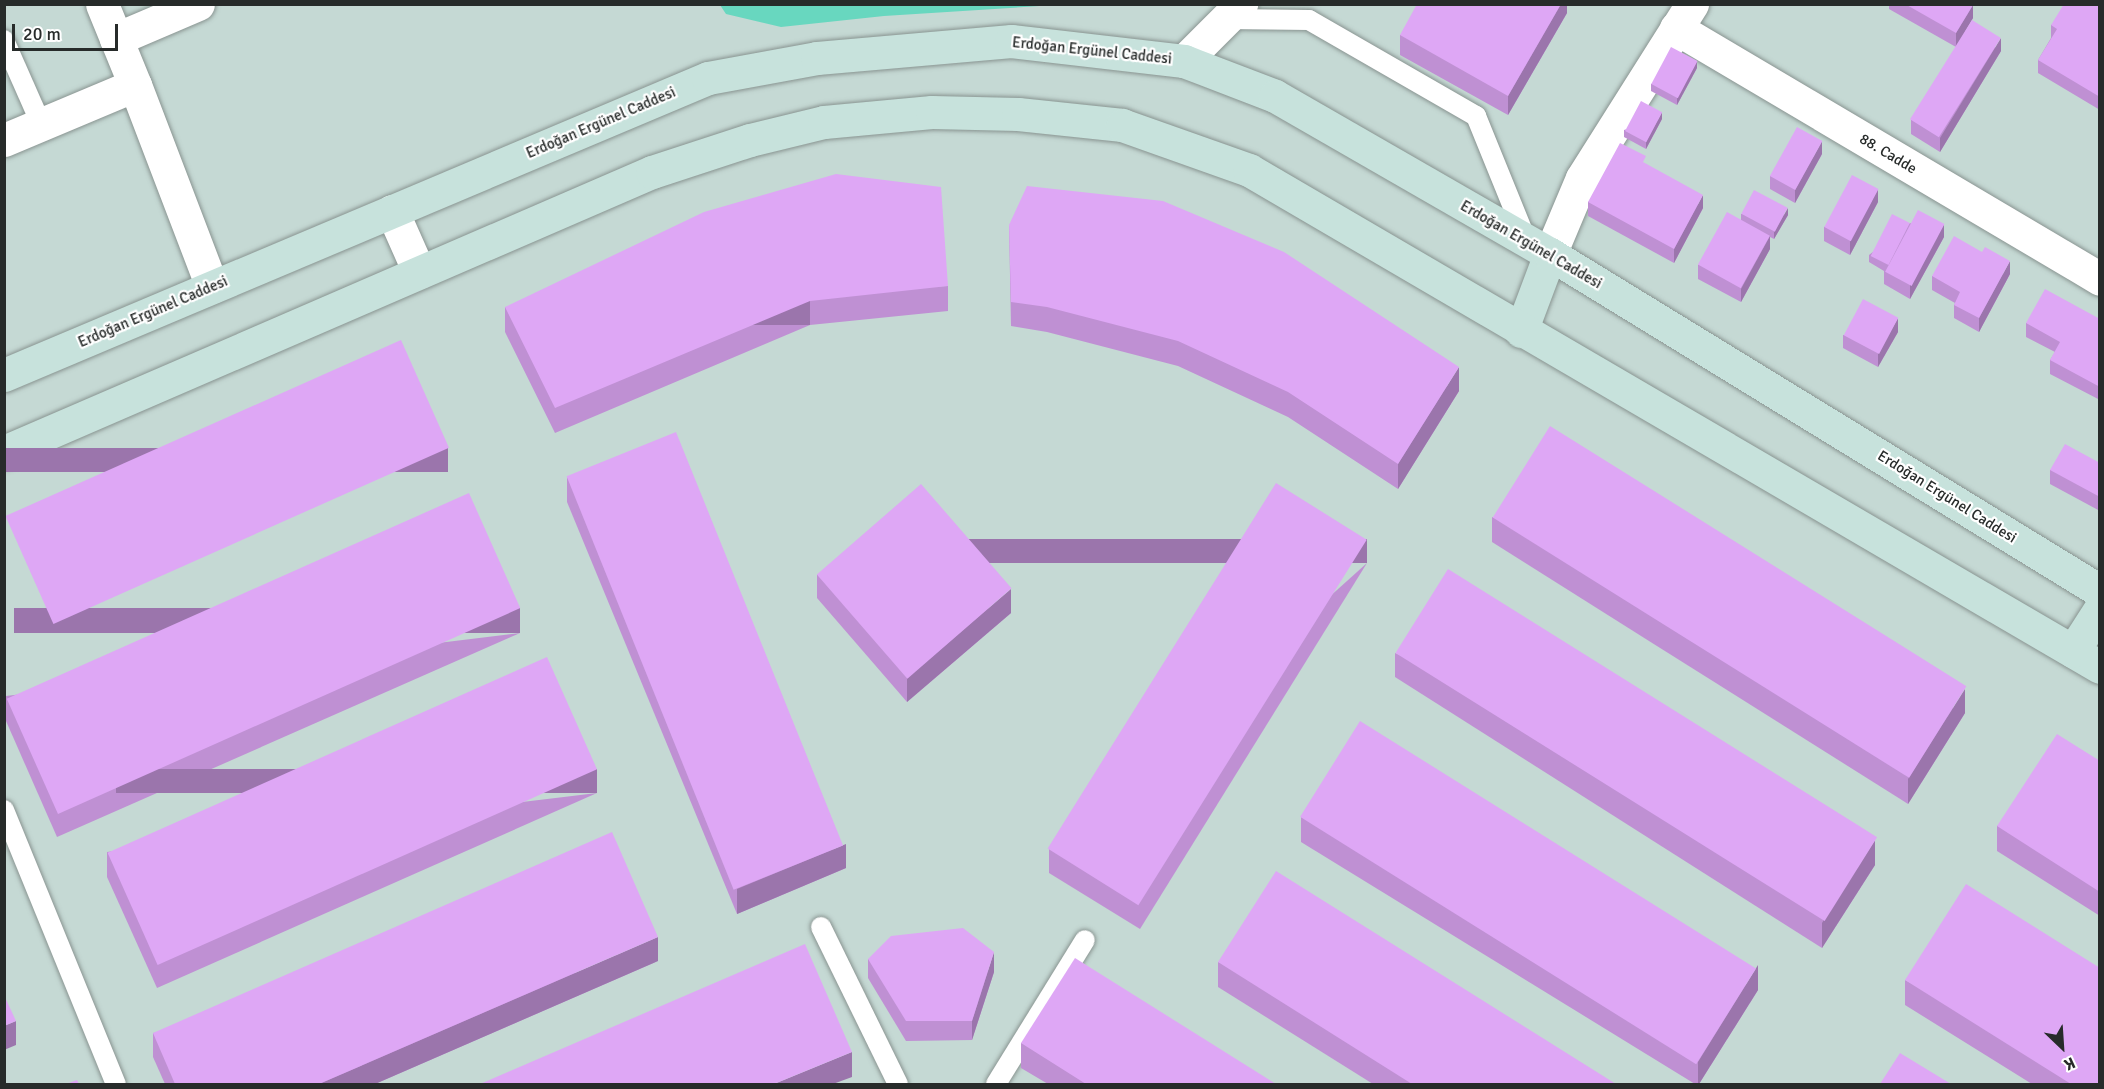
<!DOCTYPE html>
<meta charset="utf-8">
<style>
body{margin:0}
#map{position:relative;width:2104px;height:1089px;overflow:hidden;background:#d8e4e0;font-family:Signika,sans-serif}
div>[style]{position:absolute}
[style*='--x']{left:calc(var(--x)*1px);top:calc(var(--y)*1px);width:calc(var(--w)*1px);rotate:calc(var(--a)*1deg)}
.built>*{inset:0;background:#c5d9d4;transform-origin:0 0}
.green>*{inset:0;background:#68d7bf}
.roads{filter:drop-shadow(0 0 2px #899491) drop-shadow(0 0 2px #899491)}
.service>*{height:20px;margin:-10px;padding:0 10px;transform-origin:10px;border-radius:10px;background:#fff}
.minor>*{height:33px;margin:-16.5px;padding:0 16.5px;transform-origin:16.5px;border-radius:16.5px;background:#fff}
.secondary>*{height:33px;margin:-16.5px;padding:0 16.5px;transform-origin:16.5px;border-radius:16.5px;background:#c7e2dc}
.wall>*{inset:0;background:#bf90d3}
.shaded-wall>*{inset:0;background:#9b75ac;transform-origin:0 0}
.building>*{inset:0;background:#dea7f5;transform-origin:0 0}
span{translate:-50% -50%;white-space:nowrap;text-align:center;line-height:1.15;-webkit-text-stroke:4.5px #fff;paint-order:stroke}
.street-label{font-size:15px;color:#272b2a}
.frame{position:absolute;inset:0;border:6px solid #272b2a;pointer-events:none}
.north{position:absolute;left:2032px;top:1017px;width:60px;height:60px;-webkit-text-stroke:4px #fff;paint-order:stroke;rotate:155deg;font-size:16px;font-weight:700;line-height:24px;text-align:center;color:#272b2a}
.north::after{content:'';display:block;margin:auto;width:21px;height:27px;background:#272b2a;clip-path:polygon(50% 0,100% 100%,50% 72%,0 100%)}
.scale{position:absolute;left:12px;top:24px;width:106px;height:27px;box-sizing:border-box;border:3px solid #272b2a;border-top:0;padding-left:8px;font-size:18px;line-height:21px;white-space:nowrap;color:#272b2a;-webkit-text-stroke:4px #fff;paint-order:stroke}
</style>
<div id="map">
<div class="built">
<i style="left:5px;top:5px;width:2094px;height:1079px"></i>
</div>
<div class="green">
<i style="clip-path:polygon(720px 5px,1055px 5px,884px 16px,781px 27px,726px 14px)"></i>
</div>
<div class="roads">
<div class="service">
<i style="--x:1227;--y:19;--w:82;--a:0.7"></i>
<i style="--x:1309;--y:20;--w:193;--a:29.9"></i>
<i style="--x:1476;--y:116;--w:133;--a:67.9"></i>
<i style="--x:4;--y:40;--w:92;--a:66.2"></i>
<i style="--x:4;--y:810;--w:296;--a:67.8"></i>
<i style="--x:821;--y:927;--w:175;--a:63.9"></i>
<i style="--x:996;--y:1084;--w:169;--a:-58.3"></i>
</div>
<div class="minor">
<i style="--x:1676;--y:28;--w:493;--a:30.6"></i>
<i style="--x:116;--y:39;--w:89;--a:-23.1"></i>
<i style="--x:1184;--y:61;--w:81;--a:-45"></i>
<i style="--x:135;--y:85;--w:216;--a:69.1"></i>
<i style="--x:4;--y:140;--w:142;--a:-22.8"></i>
<i style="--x:135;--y:85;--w:87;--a:-112.2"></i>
<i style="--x:392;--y:211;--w:67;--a:66.1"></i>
<i style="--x:1550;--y:254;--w:82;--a:-67.2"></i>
<i style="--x:1582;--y:178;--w:206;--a:-57.7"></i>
</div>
<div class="secondary">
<i style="--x:1521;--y:331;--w:82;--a:-69.4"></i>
<i style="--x:4;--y:375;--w:764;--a:-22.87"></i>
<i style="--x:708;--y:78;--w:111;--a:-10.4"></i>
<i style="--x:817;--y:58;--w:195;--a:-5"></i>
<i style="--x:1011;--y:41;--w:174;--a:6.6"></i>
<i style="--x:1184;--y:61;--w:97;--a:21"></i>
<i style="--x:1275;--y:96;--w:317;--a:29.9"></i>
<i style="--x:1550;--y:254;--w:645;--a:31.5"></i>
<i style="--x:4;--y:452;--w:706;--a:-23.37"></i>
<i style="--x:652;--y:172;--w:103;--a:-18.1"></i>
<i style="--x:750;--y:140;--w:76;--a:-13.7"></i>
<i style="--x:824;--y:122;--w:108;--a:-5.3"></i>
<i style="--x:932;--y:112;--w:86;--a:1.3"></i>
<i style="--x:1018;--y:114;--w:105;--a:6"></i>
<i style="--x:1122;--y:125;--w:135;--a:19.5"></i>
<i style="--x:1249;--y:170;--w:985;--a:30.29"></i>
<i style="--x:2073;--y:651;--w:50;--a:-57.3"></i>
</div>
</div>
<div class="wall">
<i style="clip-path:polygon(1567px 4px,1567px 13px,1508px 115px,1400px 55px,1400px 35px)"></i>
<i style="clip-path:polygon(1889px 4px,1972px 4px,1973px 18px,1965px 31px,2001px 51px,1940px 152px,1911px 134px,1911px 120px,1956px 47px,1889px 9px)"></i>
<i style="clip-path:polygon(2100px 4px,2100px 110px,2038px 73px,2038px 60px,2051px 38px,2051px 25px)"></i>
<i style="clip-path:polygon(1697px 68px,1677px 105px,1651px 91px,1651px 84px)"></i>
<i style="clip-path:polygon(1662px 119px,1646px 149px,1624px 137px,1624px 130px)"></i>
<i style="clip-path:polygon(1822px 154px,1795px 203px,1770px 189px,1770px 176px)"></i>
<i style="clip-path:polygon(1646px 164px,1703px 208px,1674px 263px,1588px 216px,1588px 202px)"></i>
<i style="clip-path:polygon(1878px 202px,1850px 255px,1824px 241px,1824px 227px)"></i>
<i style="clip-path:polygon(1741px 214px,1788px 215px,1774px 239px,1770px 237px,1770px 249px,1741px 302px,1698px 279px,1698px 265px,1741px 220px)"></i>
<i style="clip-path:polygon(1910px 223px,1944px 237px,1910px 299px,1884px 284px,1884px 271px,1869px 262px,1869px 255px)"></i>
<i style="clip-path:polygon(1009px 225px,1459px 391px,1398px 489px,1288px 417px,1178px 366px,1047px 332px,1011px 326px)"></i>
<i style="clip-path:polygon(2010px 274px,1979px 332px,1954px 318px,1954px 305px,1955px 303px,1932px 290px,1932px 276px)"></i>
<i style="clip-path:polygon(948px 286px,948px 311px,810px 325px,555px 433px,505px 332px,505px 307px)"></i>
<i style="clip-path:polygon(2100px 319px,2100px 400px,2050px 374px,2050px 360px,2055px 352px,2026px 337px,2026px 323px)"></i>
<i style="clip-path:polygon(1898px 332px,1878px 367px,1843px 348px,1843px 335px)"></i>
<i style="clip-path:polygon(2100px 463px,2100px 511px,2050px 484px,2050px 470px)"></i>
<i style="clip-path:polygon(567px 477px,846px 868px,737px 914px,567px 502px)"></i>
<i style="clip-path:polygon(1492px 517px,1965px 713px,1908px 804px,1492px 542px)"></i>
<i style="clip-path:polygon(1367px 563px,1140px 929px,1049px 873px,1049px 849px)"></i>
<i style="clip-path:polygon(817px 574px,1011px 613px,907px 702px,817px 598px)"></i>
<i style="clip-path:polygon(520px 633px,57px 837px,6px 721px,6px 696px)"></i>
<i style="clip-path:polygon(1395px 653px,1875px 865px,1822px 948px,1395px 677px)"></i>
<i style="clip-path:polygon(2100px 761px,2100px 916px,1997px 851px,1997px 826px)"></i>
<i style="clip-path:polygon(597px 793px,157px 988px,107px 877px,107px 852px)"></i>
<i style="clip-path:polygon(1301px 817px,1758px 990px,1699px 1084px,1695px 1084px,1301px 842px)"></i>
<i style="clip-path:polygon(868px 959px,994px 972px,972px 1040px,906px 1041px,868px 978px)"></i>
<i style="clip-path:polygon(658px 961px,375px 1084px,165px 1084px,153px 1057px,153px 1033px)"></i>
<i style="clip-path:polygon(1218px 962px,1616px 1084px,1373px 1084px,1218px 987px)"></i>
<i style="clip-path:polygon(1905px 980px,2100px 1084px,2032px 1084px,1905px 1005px)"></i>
<i style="clip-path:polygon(1021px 1043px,1276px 1084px,1048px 1084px,1021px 1068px)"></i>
</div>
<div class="shaded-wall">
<i style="clip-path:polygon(1561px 4px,1567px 4px,1567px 13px,1508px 115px,1508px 96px)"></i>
<i style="clip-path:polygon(1973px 5px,1973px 18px,1956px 47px,1956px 33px)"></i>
<i style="clip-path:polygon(2001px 38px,2001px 51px,1940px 152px,1940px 138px)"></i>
<i style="clip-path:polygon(1697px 61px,1697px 68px,1677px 105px,1677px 98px)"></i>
<i style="clip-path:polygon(1662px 112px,1662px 119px,1646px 149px,1646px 142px)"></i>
<i style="clip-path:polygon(1822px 141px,1822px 154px,1795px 203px,1795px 190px)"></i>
<i style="clip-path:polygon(1878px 189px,1878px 202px,1850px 255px,1850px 241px)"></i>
<i style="clip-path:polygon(1703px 195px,1703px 208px,1674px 263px,1674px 249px)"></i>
<i style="clip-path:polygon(1788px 208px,1788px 215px,1774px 239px,1774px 232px)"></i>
<i style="clip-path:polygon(1944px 224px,1944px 237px,1910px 299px,1910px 285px)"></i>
<i style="clip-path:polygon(1770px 236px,1770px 249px,1741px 302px,1741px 289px)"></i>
<i style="clip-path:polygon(2010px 261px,2010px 274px,1979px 332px,1979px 318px)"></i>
<i style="left:810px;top:301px;width:24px;height:277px;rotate:90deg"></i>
<i style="clip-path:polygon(1898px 318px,1898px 332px,1878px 367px,1878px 353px)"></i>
<i style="clip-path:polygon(1459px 367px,1459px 391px,1398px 489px,1398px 464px)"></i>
<i style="left:448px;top:448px;width:24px;height:484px;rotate:90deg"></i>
<i style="left:1367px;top:539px;width:24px;height:430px;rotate:90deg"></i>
<i style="clip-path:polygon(1011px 589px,1011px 613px,907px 702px,907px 678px)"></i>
<i style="left:520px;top:608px;width:25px;height:506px;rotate:90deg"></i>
<i style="clip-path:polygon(1965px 689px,1965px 713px,1908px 804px,1908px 779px)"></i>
<i style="left:597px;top:769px;width:24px;height:481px;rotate:90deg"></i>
<i style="clip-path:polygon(1875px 840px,1875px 865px,1822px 948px,1822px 923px)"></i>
<i style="clip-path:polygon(846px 844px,846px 868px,737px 914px,737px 889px)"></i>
<i style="clip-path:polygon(658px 937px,658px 961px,375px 1084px,319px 1084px)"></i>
<i style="clip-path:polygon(994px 952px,994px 972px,972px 1040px,972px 1021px)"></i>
<i style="clip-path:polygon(1758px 965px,1758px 990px,1699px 1084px,1698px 1084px,1698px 1062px)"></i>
<i style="clip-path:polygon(16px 1021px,16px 1045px,4px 1050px,4px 1026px)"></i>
<i style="clip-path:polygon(852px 1052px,852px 1077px,833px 1084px,774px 1084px)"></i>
</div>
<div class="building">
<i style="clip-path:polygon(1417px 4px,1561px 4px,1508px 96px,1400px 35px)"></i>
<i style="clip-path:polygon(1905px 4px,1972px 4px,1973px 5px,1956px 33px)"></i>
<i style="clip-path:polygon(2064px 4px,2100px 4px,2100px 97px,2038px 60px,2057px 29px,2051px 25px)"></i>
<i style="left:1972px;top:20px;width:34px;height:117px;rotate:32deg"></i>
<i style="left:1671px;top:47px;width:30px;height:42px;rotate:28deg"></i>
<i style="left:1641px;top:101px;width:24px;height:34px;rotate:28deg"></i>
<i style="left:1797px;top:127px;width:29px;height:56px;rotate:29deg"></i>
<i style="clip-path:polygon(1620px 143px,1646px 156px,1643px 162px,1703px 195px,1674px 249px,1588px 202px)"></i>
<i style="clip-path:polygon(836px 174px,941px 187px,948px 286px,810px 301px,555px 408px,505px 307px,704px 212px)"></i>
<i style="left:1852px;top:175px;width:30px;height:59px;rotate:28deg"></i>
<i style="clip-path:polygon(1027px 186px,1163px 201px,1284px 252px,1459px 367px,1398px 464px,1288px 392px,1178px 341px,1047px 307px,1011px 302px,1009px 225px)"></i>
<i style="left:1754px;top:190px;width:38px;height:27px;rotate:28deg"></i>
<i style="left:1918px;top:210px;width:30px;height:70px;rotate:28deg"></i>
<i style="left:1727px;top:212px;width:49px;height:60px;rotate:29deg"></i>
<i style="left:1892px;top:214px;width:20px;height:47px;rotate:27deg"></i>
<i style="clip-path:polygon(1954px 236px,1982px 252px,1985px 247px,2010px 261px,1979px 318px,1954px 305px,1960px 292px,1932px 276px)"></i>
<i style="clip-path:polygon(2045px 289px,2100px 319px,2100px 387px,2050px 360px,2060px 342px,2026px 323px)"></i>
<i style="left:1863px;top:299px;width:40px;height:41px;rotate:28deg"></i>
<i style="left:401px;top:340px;width:118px;height:433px;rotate:66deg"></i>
<i style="left:1550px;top:426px;width:491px;height:108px;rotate:32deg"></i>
<i style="left:676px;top:432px;width:446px;height:118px;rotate:68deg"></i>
<i style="clip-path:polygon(2065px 444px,2100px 463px,2100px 497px,2050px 470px)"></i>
<i style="left:1276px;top:483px;width:107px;height:431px;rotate:32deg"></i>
<i style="left:921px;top:484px;width:138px;height:138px;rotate:49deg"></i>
<i style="left:469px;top:493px;width:126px;height:506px;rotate:66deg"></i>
<i style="left:1448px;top:569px;width:506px;height:99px;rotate:32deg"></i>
<i style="left:547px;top:657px;width:123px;height:481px;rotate:66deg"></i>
<i style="left:1360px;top:721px;width:467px;height:113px;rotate:32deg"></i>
<i style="clip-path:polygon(2057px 734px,2100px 761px,2100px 892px,1997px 826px)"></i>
<i style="clip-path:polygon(612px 832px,658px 937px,319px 1084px,175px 1084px,153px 1033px)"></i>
<i style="clip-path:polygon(1276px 871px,1616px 1084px,1412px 1084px,1218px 962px)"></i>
<i style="clip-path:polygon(1966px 884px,2100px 968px,2100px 1084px,2071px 1084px,1905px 980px)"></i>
<i style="clip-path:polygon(963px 928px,994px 952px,972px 1021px,906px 1021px,868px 959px,891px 936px)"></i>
<i style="clip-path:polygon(805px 944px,852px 1052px,774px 1084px,480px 1084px)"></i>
<i style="clip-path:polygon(1075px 958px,1276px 1084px,1086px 1084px,1021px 1043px)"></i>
<i style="clip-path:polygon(4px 995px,16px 1021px,4px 1026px)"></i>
<i style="clip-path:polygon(1900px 1053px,1951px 1084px,1880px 1084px)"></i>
<i style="clip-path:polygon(77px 1080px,79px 1084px,66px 1084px)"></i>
</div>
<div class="street-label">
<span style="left:1092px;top:51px;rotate:6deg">Erdoğan Ergünel Caddesi</span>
<span style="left:601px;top:123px;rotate:-23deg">Erdoğan Ergünel Caddesi</span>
<span style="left:1888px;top:154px;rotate:31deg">88. Cadde</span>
<span style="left:1531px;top:245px;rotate:30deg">Erdoğan Ergünel Caddesi</span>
<span style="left:153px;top:312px;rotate:-23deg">Erdoğan Ergünel Caddesi</span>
<span style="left:1947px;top:497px;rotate:32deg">Erdoğan Ergünel Caddesi</span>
</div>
<div class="frame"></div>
<div class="north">K</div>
<div class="scale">20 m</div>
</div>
